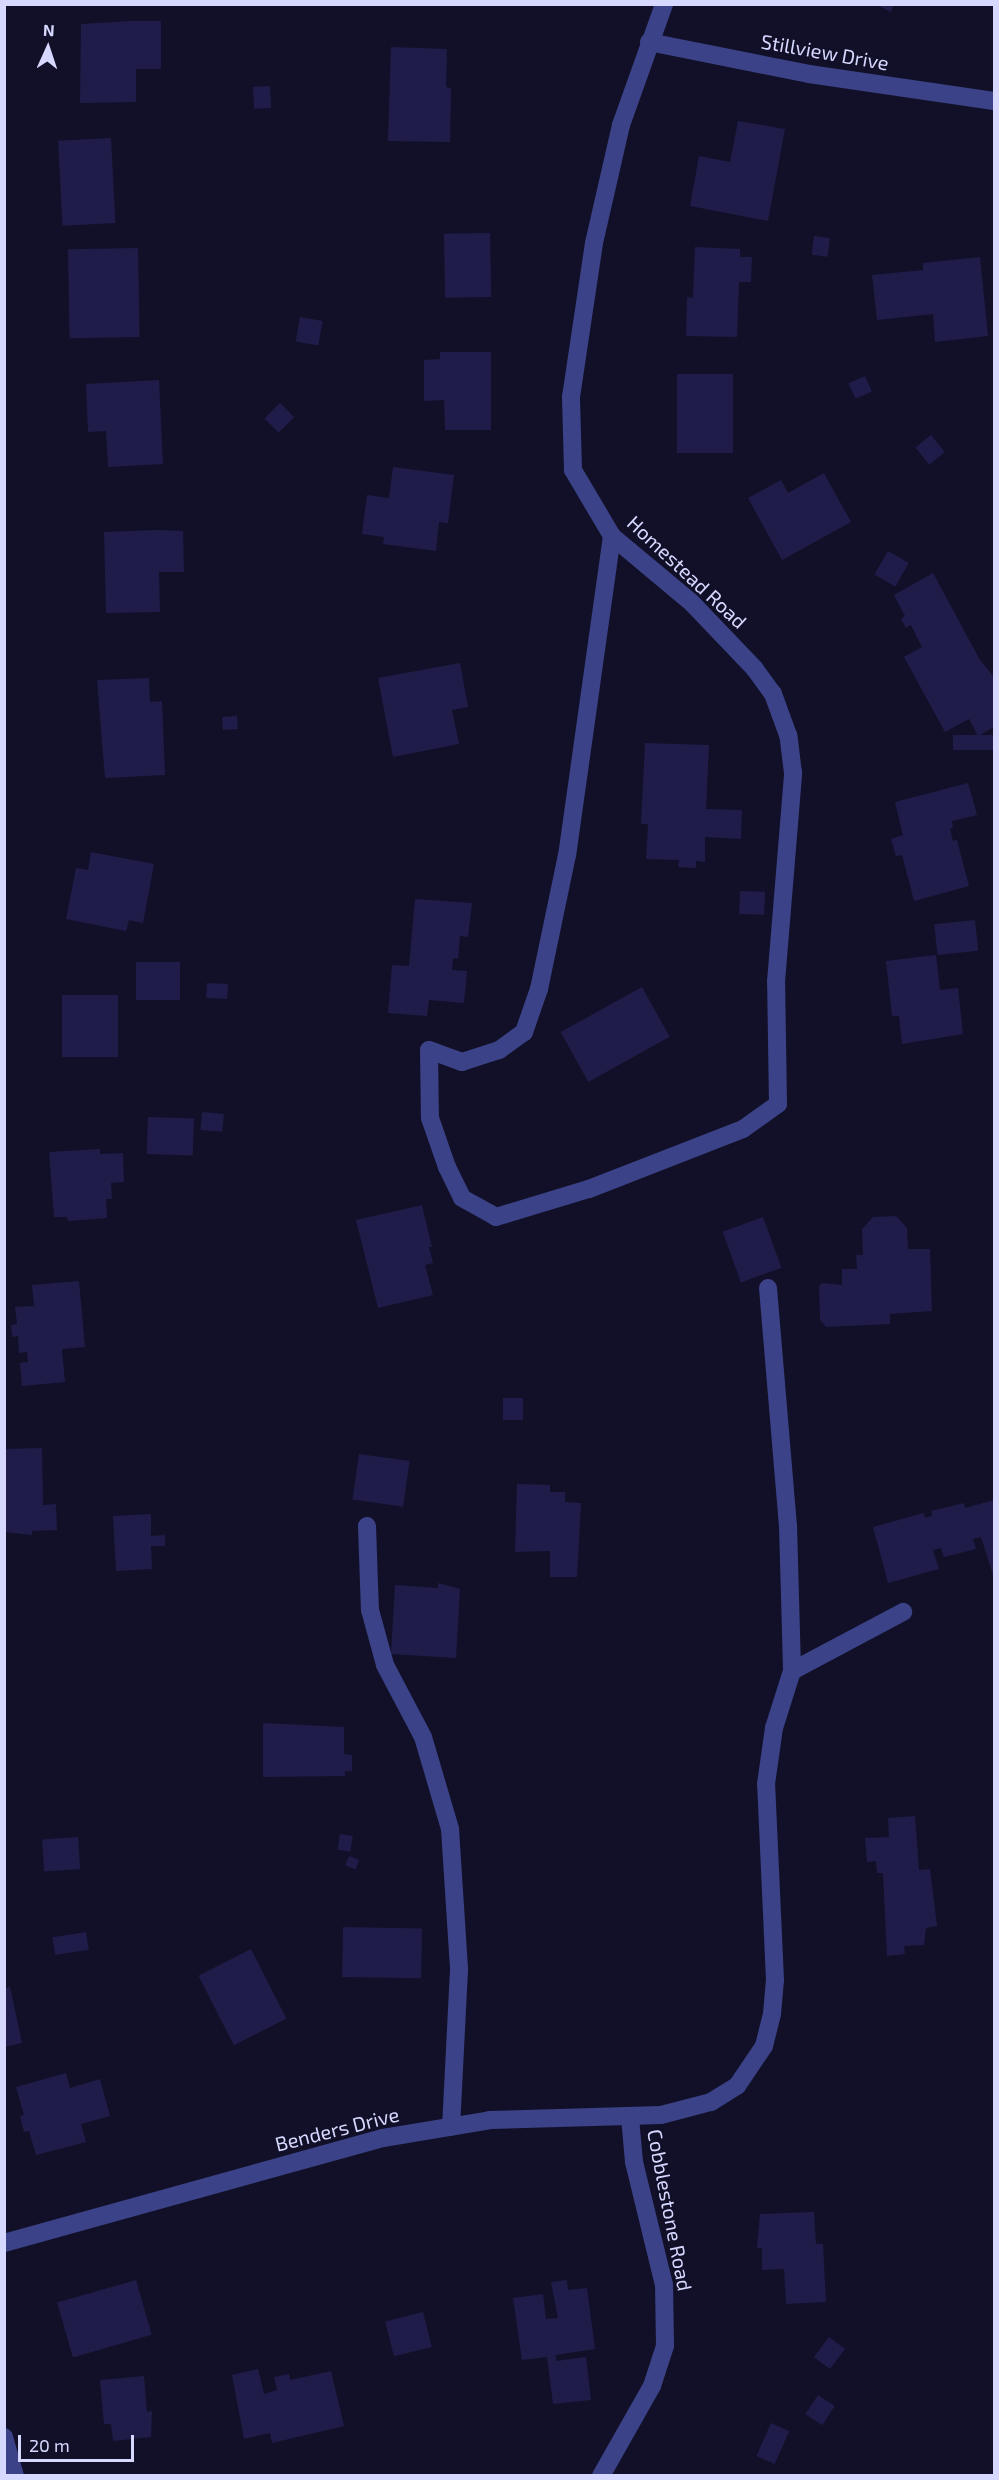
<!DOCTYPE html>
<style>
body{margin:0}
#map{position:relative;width:999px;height:2480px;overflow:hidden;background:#111028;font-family:"Exo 2",sans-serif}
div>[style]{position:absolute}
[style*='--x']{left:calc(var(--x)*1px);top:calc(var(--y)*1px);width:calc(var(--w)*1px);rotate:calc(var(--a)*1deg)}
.building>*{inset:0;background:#201c49;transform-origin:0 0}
.minor>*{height:18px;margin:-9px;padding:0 9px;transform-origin:9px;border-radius:9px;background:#3b4287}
span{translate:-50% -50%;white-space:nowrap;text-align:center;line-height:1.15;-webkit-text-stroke:4.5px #111028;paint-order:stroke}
.street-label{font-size:20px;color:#d7d8ff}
.frame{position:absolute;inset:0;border:6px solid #d7d8ff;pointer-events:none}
.north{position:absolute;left:18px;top:18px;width:60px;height:60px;-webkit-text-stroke:4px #111028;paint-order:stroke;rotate:3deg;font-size:16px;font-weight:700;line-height:24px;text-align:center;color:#d7d8ff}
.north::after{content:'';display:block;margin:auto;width:21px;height:27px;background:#d7d8ff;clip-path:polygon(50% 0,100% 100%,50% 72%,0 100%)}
.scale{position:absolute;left:18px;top:2435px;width:116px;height:27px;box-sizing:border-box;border:3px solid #d7d8ff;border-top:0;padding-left:8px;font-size:18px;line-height:21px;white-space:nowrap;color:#d7d8ff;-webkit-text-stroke:4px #111028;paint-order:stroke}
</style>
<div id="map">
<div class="building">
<i style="clip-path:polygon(875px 4px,894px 4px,891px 12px)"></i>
<i style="clip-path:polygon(131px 21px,161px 21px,161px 69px,136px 69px,136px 102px,80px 103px,81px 24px)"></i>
<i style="clip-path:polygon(391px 47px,447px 49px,446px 87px,451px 88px,450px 142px,388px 141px)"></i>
<i style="left:270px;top:86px;width:22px;height:17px;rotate:87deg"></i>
<i style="clip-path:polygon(738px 121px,785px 129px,768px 221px,690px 206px,699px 156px,730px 162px)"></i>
<i style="left:111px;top:138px;width:85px;height:53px;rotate:87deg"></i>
<i style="left:490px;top:233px;width:64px;height:46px;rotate:89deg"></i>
<i style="left:814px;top:236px;width:16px;height:19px;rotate:7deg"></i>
<i style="clip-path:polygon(695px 247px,740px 249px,740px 257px,752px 257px,751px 282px,739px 282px,737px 337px,686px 336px,687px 297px,693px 298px)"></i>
<i style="left:138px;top:248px;width:89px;height:70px;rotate:89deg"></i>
<i style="clip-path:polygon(980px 257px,988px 336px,935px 342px,933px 314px,877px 320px,872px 275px,923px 270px,923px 263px)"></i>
<i style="left:300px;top:317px;width:23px;height:25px;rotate:10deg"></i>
<i style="clip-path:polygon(440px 352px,491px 352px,491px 430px,445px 430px,444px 400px,424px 401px,424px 360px,440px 359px)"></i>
<i style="left:677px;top:374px;width:56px;height:79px"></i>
<i style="left:865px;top:376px;width:17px;height:18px;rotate:66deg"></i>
<i style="clip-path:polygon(159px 380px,163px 464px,108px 467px,106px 431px,88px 432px,86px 384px)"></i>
<i style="left:280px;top:403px;width:20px;height:22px;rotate:45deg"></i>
<i style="left:931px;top:435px;width:22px;height:20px;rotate:51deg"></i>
<i style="clip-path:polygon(393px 467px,454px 475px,448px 523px,439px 522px,436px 551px,383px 544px,384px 537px,362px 534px,367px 495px,389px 498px)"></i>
<i style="clip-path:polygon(824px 473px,851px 522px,782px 560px,748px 498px,781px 480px,788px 493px)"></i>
<i style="clip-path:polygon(158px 530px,183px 531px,184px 572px,159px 572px,160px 612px,106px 613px,104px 532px)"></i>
<i style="left:888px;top:551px;width:24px;height:27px;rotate:30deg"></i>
<i style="clip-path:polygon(933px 573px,980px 660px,994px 677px,994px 727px,978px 736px,969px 719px,945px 732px,904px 657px,922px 647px,911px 625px,906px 628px,901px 619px,905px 616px,894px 595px)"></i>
<i style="clip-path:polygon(460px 663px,468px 707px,452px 710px,459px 744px,393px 757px,378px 678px)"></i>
<i style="clip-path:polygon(149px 678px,150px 702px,162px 701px,165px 775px,105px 778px,97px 680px)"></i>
<i style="left:237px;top:716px;width:13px;height:15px;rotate:86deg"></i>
<i style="left:994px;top:735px;width:15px;height:41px;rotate:90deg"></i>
<i style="clip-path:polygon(645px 743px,709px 745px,706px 809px,742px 810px,741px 839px,705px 837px,705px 862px,696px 861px,696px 868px,678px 867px,679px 860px,646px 859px,648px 824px,641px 824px)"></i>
<i style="clip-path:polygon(968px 783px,977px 815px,952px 821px,953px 828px,950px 829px,953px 841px,957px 840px,969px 886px,914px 901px,902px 855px,896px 856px,891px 839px,903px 835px,895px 802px)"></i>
<i style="clip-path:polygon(91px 852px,154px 864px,143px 923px,129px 920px,126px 931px,66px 919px,76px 868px,88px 870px)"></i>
<i style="left:740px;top:891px;width:25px;height:23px;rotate:2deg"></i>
<i style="clip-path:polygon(415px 899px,472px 903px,468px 937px,460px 936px,458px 959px,453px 958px,452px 970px,467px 971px,464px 1003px,429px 1000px,427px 1016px,388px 1013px,392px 965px,409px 966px)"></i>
<i style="left:975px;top:920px;width:31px;height:41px;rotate:84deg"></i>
<i style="clip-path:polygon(936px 955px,940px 990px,958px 988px,963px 1034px,902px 1044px,899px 1016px,892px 1016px,886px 961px)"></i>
<i style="left:136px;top:962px;width:44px;height:38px"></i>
<i style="left:207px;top:983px;width:21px;height:15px;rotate:3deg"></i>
<i style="left:642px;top:987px;width:57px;height:93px;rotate:61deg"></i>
<i style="left:62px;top:995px;width:56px;height:62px"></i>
<i style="left:202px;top:1112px;width:22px;height:18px;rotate:5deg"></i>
<i style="left:148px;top:1117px;width:46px;height:37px;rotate:2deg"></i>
<i style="clip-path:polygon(100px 1149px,100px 1154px,123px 1153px,124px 1182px,111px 1183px,112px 1199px,106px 1199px,107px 1218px,68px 1221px,67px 1217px,54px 1217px,49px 1152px)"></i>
<i style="clip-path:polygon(422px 1205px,432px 1247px,429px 1247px,433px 1263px,425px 1265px,433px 1295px,378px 1308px,356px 1220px)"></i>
<i style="clip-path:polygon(896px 1216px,907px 1228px,908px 1249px,930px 1249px,932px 1311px,890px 1314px,890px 1324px,826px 1327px,820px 1320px,819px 1286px,822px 1283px,842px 1285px,842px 1269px,857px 1269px,856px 1255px,863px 1255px,862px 1229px,873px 1217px)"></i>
<i style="left:763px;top:1217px;width:54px;height:43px;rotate:70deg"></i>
<i style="clip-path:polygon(79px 1281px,85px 1347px,62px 1349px,65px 1382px,22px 1386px,20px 1363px,28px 1362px,27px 1352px,19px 1353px,18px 1336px,12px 1337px,11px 1325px,17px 1324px,15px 1307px,34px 1306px,32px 1285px)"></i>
<i style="left:503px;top:1398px;width:20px;height:22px"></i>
<i style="clip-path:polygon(42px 1448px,43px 1505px,56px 1504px,57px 1530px,32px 1531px,32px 1535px,4px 1532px,4px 1449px)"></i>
<i style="left:359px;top:1454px;width:51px;height:46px;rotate:8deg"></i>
<i style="clip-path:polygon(517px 1484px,550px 1485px,550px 1492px,565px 1492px,565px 1502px,581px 1503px,577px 1577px,550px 1577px,550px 1551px,515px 1552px)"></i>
<i style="clip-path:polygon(994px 1500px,994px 1578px,981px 1537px,973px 1539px,976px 1549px,944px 1557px,941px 1548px,933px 1550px,939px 1569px,888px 1583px,873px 1527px,924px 1513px,925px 1518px,932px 1516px,931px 1511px,964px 1503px,965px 1508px)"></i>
<i style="clip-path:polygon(151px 1514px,151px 1536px,165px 1535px,165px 1546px,151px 1546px,152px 1569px,116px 1571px,113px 1516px)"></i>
<i style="clip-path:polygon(438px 1583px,460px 1589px,456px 1658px,391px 1654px,395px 1585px,438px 1588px)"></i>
<i style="clip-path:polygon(263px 1723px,344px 1727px,344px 1754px,352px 1755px,352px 1771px,345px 1771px,345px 1776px,263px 1777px)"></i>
<i style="clip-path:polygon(915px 1816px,919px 1870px,930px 1869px,937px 1926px,926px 1928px,924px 1945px,904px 1946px,905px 1954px,887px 1956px,883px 1873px,877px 1873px,876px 1861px,867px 1862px,865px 1838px,889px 1837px,888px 1818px)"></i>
<i style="left:340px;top:1834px;width:13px;height:16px;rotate:9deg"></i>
<i style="left:78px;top:1837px;width:32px;height:36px;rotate:86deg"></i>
<i style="left:349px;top:1856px;width:11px;height:10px;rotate:22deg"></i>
<i style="left:343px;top:1927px;width:79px;height:50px;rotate:1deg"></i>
<i style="left:86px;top:1932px;width:18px;height:34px;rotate:81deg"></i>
<i style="left:251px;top:1949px;width:78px;height:59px;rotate:63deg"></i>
<i style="clip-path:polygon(10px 1987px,22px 2043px,4px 2047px,4px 1988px)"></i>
<i style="clip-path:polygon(66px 2073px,70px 2088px,100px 2079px,110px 2116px,81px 2124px,86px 2142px,36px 2155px,29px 2131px,24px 2132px,20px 2116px,24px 2115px,16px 2087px)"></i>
<i style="clip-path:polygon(814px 2212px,816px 2244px,823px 2244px,826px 2302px,786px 2304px,784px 2269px,762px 2270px,762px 2248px,757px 2248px,760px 2214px)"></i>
<i style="left:136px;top:2280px;width:57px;height:82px;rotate:74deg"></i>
<i style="clip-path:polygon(567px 2280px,568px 2290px,587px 2288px,595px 2349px,556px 2355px,556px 2361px,586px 2357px,591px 2400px,553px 2404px,547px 2357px,522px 2360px,513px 2298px,543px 2294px,546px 2319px,558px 2318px,551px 2282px)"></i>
<i style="left:423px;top:2312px;width:36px;height:39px;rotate:76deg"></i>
<i style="left:829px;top:2337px;width:20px;height:25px;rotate:37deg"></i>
<i style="clip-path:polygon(258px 2369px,264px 2394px,277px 2390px,274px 2377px,289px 2374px,290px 2380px,331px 2371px,344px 2426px,272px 2443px,270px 2433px,244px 2439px,232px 2375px)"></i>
<i style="clip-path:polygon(144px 2376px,147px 2412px,152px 2411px,151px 2437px,113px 2441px,111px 2424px,104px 2424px,100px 2380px)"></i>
<i style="left:818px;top:2395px;width:20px;height:23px;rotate:33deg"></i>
<i style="left:771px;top:2423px;width:20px;height:36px;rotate:24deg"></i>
</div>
<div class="minor">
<i style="--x:649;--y:42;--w:163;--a:11.3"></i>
<i style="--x:809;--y:74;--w:187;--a:8.3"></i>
<i style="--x:612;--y:536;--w:322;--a:98"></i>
<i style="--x:567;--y:855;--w:137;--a:101.8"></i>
<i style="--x:539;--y:989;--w:46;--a:109.2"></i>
<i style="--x:524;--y:1032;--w:31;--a:144"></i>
<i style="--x:499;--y:1050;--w:39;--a:162"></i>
<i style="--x:462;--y:1062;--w:35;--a:-160"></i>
<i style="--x:429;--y:1050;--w:68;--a:89.2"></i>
<i style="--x:430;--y:1118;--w:52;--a:70.9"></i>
<i style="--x:447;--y:1167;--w:34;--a:64"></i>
<i style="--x:462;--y:1198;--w:39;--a:29"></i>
<i style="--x:496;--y:1217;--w:97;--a:-16.8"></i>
<i style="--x:589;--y:1189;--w:165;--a:-21.3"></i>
<i style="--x:743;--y:1129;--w:43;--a:-35.5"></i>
<i style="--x:778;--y:1104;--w:122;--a:-90.9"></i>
<i style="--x:776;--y:982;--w:210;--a:-85.3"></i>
<i style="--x:793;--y:773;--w:38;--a:-97"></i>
<i style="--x:788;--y:735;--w:44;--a:-110.1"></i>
<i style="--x:773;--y:694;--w:31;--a:-126"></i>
<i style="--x:755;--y:669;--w:91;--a:-133.7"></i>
<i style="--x:692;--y:603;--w:104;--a:-140.1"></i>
<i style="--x:612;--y:536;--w:77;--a:-120.6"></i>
<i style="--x:573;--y:470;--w:73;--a:-91.6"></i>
<i style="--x:571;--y:397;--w:156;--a:-81.5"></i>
<i style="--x:594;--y:243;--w:121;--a:-77.1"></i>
<i style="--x:621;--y:125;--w:128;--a:-70.4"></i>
<i style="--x:768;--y:1288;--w:238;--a:85.2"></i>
<i style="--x:788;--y:1525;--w:146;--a:88.4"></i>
<i style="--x:367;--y:1526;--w:84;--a:88"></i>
<i style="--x:370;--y:1610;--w:57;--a:74.7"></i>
<i style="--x:385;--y:1665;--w:81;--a:62.2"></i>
<i style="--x:423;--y:1737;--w:96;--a:73.6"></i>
<i style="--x:450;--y:1829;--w:141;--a:86.3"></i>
<i style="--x:459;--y:1970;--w:157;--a:92.9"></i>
<i style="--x:4;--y:2243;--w:393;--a:-15.5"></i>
<i style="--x:383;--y:2138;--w:109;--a:-9.5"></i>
<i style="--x:490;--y:2120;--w:171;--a:-1.7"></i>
<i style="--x:661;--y:2115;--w:52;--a:-14.6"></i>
<i style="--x:711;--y:2102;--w:31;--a:-32"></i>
<i style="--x:737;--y:2086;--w:48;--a:-56"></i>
<i style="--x:764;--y:2046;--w:33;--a:-76"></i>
<i style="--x:772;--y:2014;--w:34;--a:-85"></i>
<i style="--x:775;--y:1980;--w:196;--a:-92.6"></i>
<i style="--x:766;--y:1784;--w:57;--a:-81.9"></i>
<i style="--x:774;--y:1728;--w:60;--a:-72.5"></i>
<i style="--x:792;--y:1671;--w:126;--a:-28"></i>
<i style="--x:4;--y:2437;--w:41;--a:74.2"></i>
<i style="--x:601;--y:2476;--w:103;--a:-60.5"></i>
<i style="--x:652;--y:2386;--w:42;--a:-72"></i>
<i style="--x:665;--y:2346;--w:61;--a:-90.9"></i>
<i style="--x:664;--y:2285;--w:127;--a:-103.7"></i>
<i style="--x:634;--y:2162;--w:45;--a:-95.1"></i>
</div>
<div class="street-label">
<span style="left:825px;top:52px;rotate:10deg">Stillview Drive</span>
<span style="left:687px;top:572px;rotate:43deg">Homestead Road</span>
<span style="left:337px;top:2129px;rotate:-14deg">Benders Drive</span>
<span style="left:670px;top:2210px;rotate:79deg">Cobblestone Road</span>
</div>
<div class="frame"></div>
<div class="north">N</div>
<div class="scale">20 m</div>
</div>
